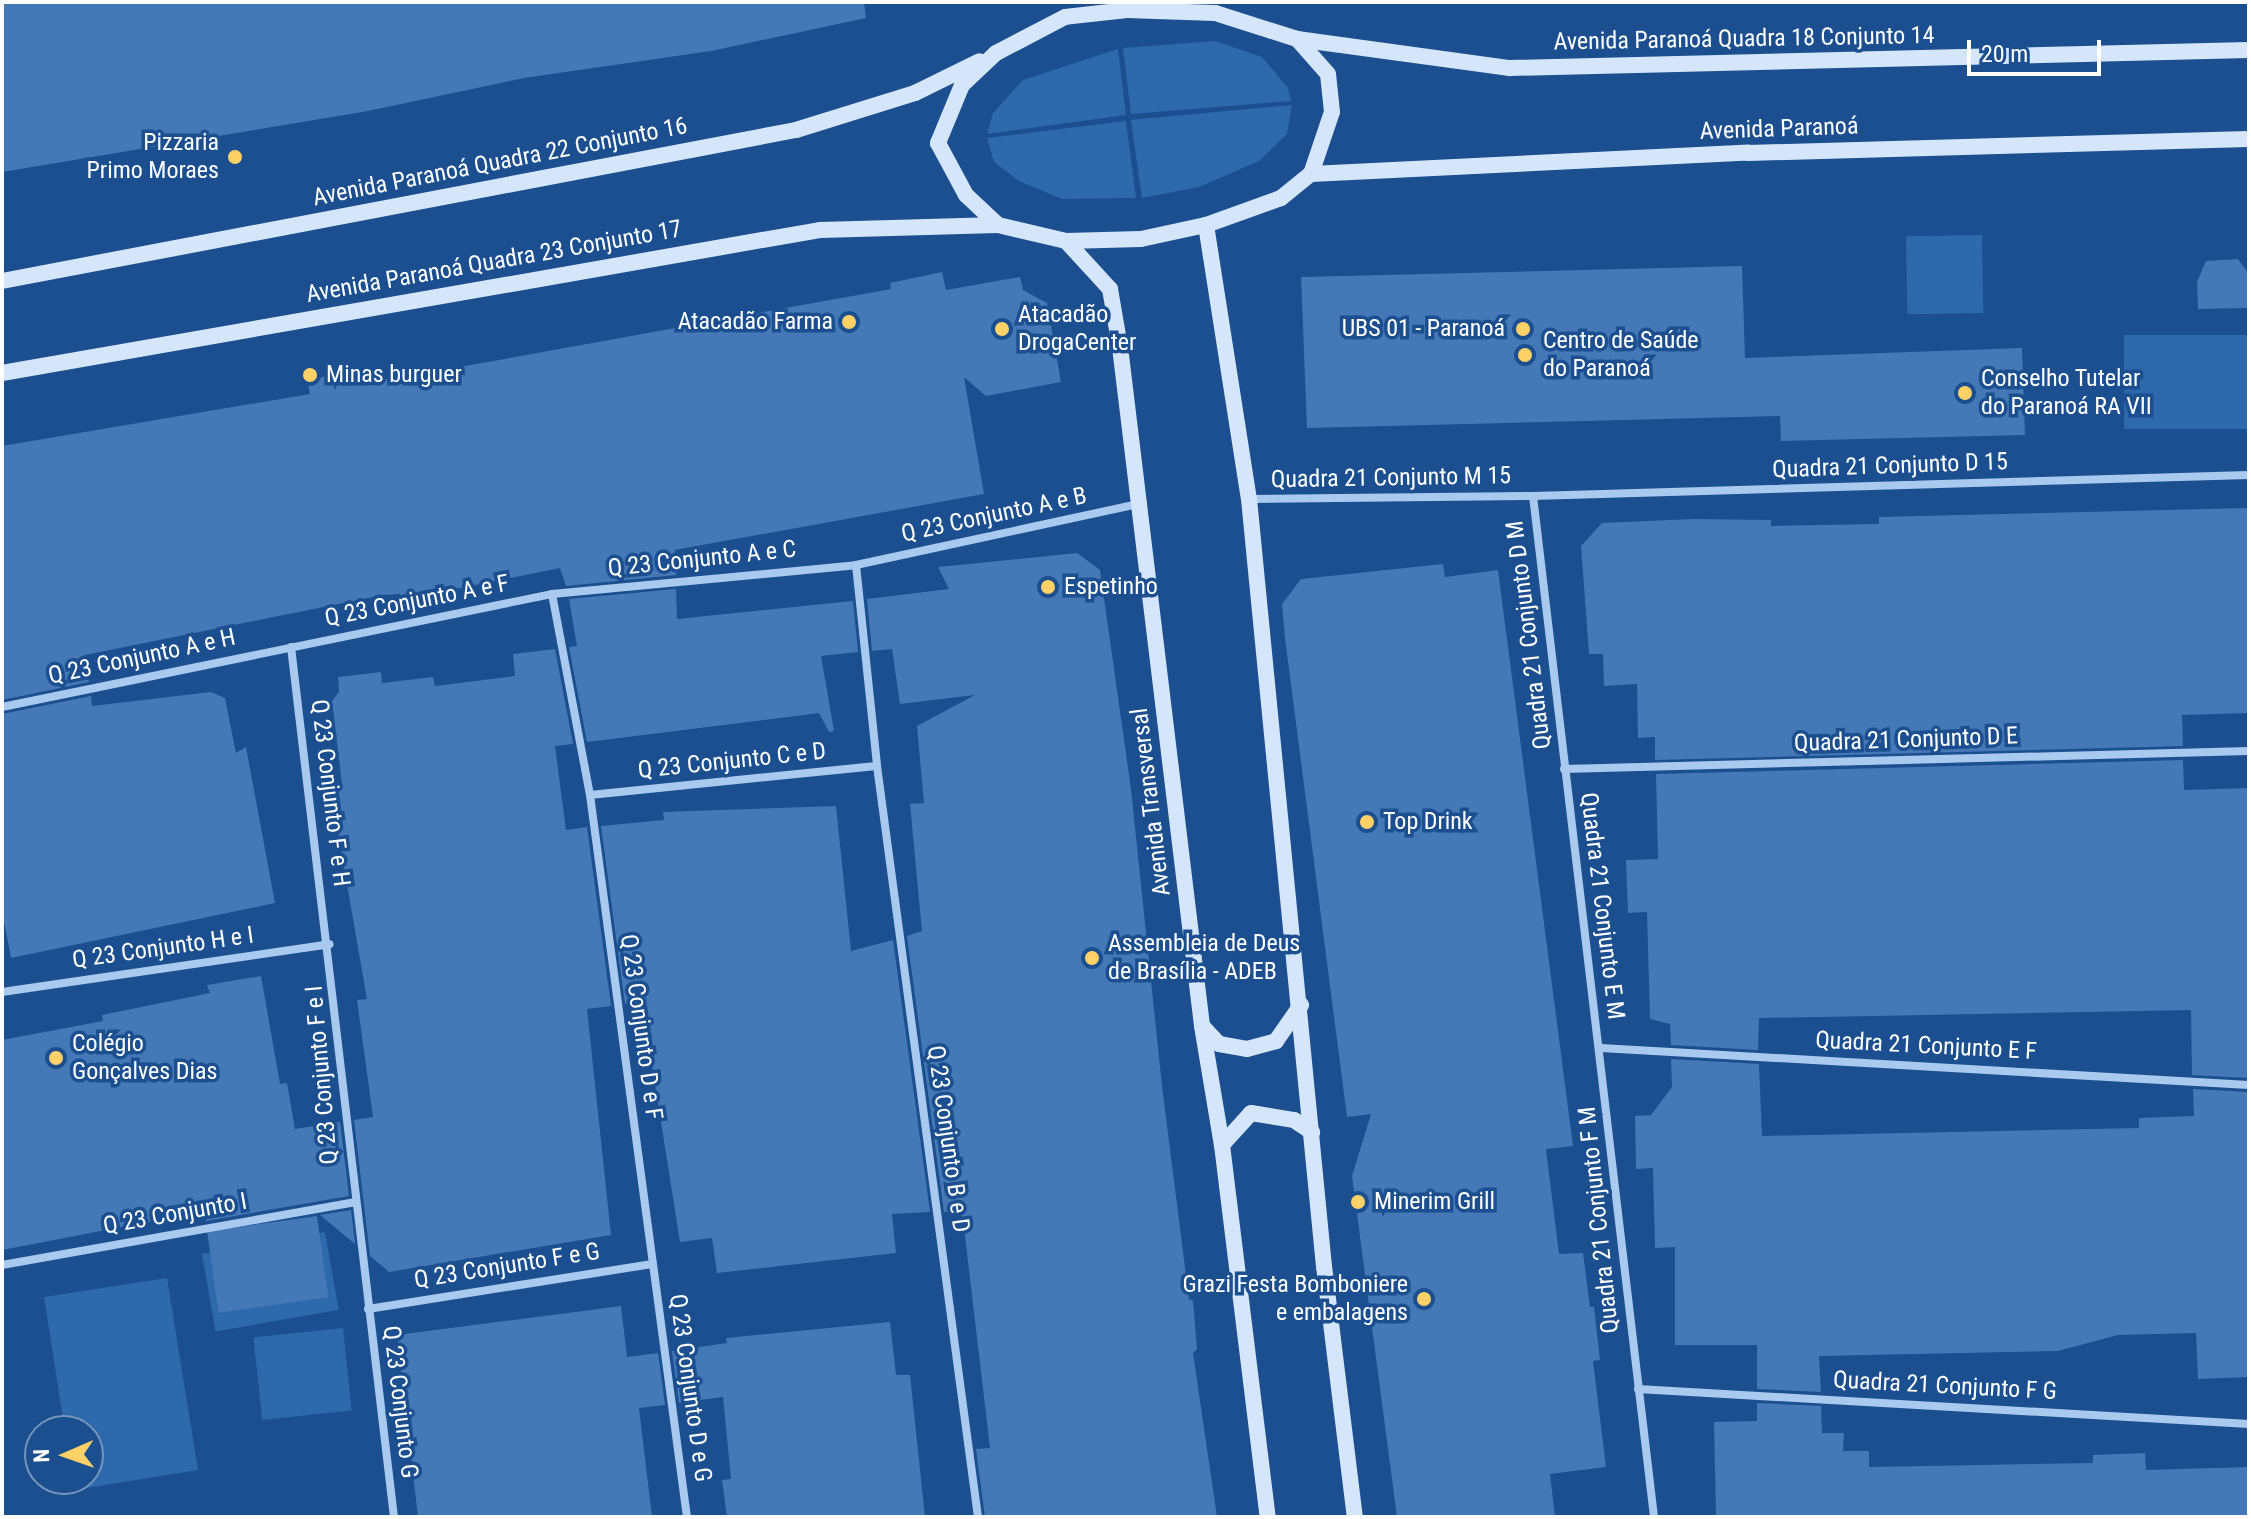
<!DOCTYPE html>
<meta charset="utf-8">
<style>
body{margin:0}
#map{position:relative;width:2251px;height:1519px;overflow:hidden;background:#1b4f8f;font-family:"Roboto Condensed",sans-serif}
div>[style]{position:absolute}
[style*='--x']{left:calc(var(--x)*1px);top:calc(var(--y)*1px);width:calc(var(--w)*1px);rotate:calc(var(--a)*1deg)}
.green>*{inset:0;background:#2e69ad;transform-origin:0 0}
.building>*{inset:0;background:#4478b7;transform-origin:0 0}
.street>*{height:8px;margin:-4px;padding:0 4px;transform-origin:4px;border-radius:4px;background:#a9c9ee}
.secondary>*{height:16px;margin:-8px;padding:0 8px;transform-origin:8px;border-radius:8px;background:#d6e6fa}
.dots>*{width:22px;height:22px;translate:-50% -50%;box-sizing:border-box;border:4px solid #1b4f8f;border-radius:50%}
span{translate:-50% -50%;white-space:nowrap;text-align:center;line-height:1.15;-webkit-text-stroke:7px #1b4f8f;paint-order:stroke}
.street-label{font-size:24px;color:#fff}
.poi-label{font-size:24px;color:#fff}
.right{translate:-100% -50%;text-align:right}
.left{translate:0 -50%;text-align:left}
.frame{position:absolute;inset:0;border:4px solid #fff;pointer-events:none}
.north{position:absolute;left:24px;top:1415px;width:80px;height:80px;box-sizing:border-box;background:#1b4f8f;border:2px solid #7695bc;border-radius:50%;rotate:268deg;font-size:22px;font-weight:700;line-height:32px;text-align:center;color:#fff}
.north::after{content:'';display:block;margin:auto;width:28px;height:36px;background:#ffd166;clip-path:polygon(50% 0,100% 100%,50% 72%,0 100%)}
.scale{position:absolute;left:1967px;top:40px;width:134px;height:36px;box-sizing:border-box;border:4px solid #fff;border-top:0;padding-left:10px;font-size:24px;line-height:28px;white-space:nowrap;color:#fff;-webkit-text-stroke:6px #1b4f8f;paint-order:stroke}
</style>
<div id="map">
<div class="green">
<i style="clip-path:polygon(1215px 41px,1262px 57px,1288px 88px,1291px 101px,1131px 114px,1123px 48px)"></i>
<i style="clip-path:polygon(1118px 49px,1126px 115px,987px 134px,993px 113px,1023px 80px)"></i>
<i style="clip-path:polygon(1292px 105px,1287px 134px,1259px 161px,1199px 187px,1142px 198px,1131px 120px)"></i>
<i style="clip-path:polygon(1126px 121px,1136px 198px,1062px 199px,1019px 181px,994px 162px,987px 138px)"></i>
<i style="left:1982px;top:235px;width:78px;height:76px;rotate:89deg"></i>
<i style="left:2249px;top:335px;width:94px;height:125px;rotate:90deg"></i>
<i style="left:325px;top:1232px;width:79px;height:125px;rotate:80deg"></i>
<i style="clip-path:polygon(167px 1278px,198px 1470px,74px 1490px,72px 1479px,88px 1479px,88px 1431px,65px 1431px,44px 1297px)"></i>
<i style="left:343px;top:1328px;width:83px;height:90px;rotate:84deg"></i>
</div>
<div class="building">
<i style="clip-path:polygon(2px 2px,864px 2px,866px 18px,711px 51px,524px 78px,368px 111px,2px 172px)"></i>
<i style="clip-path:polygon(2238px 259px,2249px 274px,2249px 308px,2198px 309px,2197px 282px,2206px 261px)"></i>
<i style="clip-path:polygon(1742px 266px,1745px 358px,2022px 348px,2025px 435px,1781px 441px,1780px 416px,1307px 428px,1301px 277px)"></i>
<i style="clip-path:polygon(942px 272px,946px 290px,1020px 277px,1023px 290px,1047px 303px,1061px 382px,986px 396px,964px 377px,984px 494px,675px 550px,676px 575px,566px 586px,560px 568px,400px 600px,400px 594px,383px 595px,85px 655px,89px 682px,2px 700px,2px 446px,310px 394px,307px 380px,360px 370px,362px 383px,449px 369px,891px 289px,890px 283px)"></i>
<i style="clip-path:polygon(2249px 508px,2249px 713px,2182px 715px,2183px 746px,1655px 760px,1655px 737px,1638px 738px,1637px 684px,1604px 686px,1603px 654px,1589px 654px,1581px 546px,1602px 523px,1693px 519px,1771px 520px,1771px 526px,1879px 524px,1879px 517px)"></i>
<i style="clip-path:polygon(1077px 553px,1100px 570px,1131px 789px,1162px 1086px,1189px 1299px,1193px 1301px,1197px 1349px,1193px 1353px,1217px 1517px,985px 1517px,976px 1449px,990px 1448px,963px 1219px,959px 1211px,944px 1212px,907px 936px,922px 931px,910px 804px,924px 803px,917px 726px,975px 695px,900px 704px,892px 649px,872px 651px,867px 599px,949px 589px,938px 567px)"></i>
<i style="clip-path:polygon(1443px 564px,1445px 577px,1498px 570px,1573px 1146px,1546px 1149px,1559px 1254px,1583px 1253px,1590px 1307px,1594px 1307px,1600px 1360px,1593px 1361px,1606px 1467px,1550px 1474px,1555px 1517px,1397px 1517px,1352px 1176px,1371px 1114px,1347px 1117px,1285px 638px,1282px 604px,1301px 579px)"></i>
<i style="clip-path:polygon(676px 589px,677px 619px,853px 601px,858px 652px,821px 656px,834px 731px,829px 732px,819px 713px,587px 742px,569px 647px,577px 646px,569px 599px)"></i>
<i style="clip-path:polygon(555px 649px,573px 744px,555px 746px,566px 830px,587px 827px,611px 1006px,587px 1009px,611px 1235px,389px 1272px,370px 1256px,354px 1120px,373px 1117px,357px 1000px,367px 999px,330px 787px,342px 784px,332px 701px,339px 692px,338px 677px,381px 672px,382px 683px,433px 677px,435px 686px,515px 676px,513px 654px)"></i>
<i style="clip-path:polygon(211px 692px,225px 698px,236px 753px,246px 747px,275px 903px,11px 958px,2px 910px,2px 714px,91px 696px,92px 706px)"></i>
<i style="clip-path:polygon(2183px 760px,2184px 790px,2249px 788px,2249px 1078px,2192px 1075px,2191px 1010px,1759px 1018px,1758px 1050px,1671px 1045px,1670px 1024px,1650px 1019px,1647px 912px,1628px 913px,1626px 860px,1658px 859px,1656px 774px)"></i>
<i style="clip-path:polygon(836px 806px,851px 951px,893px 940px,930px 1212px,892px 1214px,896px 1253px,717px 1273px,712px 1238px,680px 1242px,642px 1002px,625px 1004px,601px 826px,664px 820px,663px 812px)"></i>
<i style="clip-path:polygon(261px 976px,280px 1084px,287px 1083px,295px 1129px,340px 1122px,349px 1196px,206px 1221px,205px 1214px,142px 1223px,2px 1250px,2px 1040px,103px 1021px,102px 1015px,210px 993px,207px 985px)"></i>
<i style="clip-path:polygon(1671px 1059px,1759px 1064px,1762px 1136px,2139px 1128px,2139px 1118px,2194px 1116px,2193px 1089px,2249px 1092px,2249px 1377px,2198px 1379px,2196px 1333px,2118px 1335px,2058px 1351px,1819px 1356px,1821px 1392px,1757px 1389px,1757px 1345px,1675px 1345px,1675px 1247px,1655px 1248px,1653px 1168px,1636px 1169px,1635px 1116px,1651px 1115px,1672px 1087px)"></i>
<i style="clip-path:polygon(351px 1210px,355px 1244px,320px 1215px)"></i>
<i style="left:317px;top:1216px;width:82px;height:111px;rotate:82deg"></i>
<i style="clip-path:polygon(621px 1306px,627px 1357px,658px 1353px,665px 1405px,639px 1408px,652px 1517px,418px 1517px,397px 1335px)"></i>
<i style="clip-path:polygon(890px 1322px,896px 1375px,910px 1375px,925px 1517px,727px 1517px,722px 1480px,731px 1479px,723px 1397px,679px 1403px,672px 1351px,727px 1343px,726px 1338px)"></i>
<i style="clip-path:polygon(1757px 1403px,1821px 1406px,1822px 1433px,1844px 1433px,1843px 1451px,1869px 1451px,1869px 1467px,2093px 1463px,2093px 1455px,2145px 1453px,2146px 1470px,2249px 1467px,2249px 1517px,1716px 1517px,1714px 1422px,1757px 1421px)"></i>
</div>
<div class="street">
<i style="--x:1533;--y:496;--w:1028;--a:83.24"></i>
<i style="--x:1249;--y:499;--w:284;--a:-0.6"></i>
<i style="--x:1533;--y:496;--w:716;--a:-1.68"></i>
<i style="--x:856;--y:565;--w:202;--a:84"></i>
<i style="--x:877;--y:766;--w:758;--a:82.34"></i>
<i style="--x:552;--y:594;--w:205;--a:79.3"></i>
<i style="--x:590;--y:795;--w:728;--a:82.35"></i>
<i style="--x:291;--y:647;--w:876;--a:83.25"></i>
<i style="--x:2;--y:707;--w:561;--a:-11.61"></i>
<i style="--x:552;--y:594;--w:305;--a:-5.4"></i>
<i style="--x:856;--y:565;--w:289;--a:-12.2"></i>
<i style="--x:1564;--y:769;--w:685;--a:-1.51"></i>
<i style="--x:590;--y:795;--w:288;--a:-5.8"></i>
<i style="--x:2;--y:992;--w:331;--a:-8.3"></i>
<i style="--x:1601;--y:1048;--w:649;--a:3.27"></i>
<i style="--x:2;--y:1265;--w:358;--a:-10.1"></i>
<i style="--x:368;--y:1309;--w:288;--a:-9"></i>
<i style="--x:1638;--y:1389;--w:612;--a:3.28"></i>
</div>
<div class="secondary">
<i style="--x:1297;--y:39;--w:215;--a:7.8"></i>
<i style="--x:1510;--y:68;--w:739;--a:-1.4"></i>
<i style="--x:1311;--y:174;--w:438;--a:-2.8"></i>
<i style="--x:1748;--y:153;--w:501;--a:-1.6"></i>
<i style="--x:1206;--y:225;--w:277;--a:81.1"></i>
<i style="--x:1249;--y:499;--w:771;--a:84.42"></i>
<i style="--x:1324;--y:1266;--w:253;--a:83"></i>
<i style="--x:1066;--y:241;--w:65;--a:47.5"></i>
<i style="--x:1110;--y:289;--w:59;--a:80.2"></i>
<i style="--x:1120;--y:347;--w:684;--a:83.11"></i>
<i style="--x:1202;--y:1026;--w:121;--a:80.5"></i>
<i style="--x:1222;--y:1145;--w:375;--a:83"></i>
<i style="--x:2;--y:281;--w:808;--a:-10.77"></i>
<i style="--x:796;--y:130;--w:125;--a:-17.3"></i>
<i style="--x:915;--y:93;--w:72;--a:-26.2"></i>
<i style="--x:2;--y:373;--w:830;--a:-9.92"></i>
<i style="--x:820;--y:230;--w:178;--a:-1.6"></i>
<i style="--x:998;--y:225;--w:70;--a:13.2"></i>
<i style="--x:1066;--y:241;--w:75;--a:-1.5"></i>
<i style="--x:1141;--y:239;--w:66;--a:-12.2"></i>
<i style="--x:1206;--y:225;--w:80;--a:-19.8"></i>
<i style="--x:1281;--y:198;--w:38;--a:-39"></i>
<i style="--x:1311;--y:174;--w:65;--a:-71.3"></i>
<i style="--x:1332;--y:112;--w:38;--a:-96"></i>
<i style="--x:1328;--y:74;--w:47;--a:-131.5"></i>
<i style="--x:1297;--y:39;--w:86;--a:-162.4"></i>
<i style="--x:1215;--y:13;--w:88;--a:-178"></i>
<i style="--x:1127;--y:10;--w:62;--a:173.6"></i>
<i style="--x:1065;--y:17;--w:78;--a:152.4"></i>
<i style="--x:996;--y:53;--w:47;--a:136.7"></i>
<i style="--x:962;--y:85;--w:63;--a:112.5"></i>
<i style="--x:938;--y:143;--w:59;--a:61.7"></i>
<i style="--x:966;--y:195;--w:44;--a:43.2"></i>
<i style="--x:1203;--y:1027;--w:23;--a:47"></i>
<i style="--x:1219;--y:1044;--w:28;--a:10"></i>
<i style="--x:1247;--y:1049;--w:30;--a:-15"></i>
<i style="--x:1276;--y:1041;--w:44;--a:-55.2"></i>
<i style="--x:1222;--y:1145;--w:43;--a:-47.8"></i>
<i style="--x:1251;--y:1113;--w:44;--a:9.2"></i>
<i style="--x:1294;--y:1120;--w:22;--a:34"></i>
</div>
<div class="dots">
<i style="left:235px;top:157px;background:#ffd166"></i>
<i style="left:849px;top:322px;background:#ffd166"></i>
<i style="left:1002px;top:329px;background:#ffd166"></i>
<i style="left:1523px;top:329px;background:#ffd166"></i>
<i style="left:1525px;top:355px;background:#ffd166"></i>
<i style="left:310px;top:375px;background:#ffd166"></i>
<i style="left:1965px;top:393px;background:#ffd166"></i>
<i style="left:1048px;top:587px;background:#ffd166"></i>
<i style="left:1367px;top:822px;background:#ffd166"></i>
<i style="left:1092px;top:958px;background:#ffd166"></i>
<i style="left:56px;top:1058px;background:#ffd166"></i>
<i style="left:1358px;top:1202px;background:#ffd166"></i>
<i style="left:1424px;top:1299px;background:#ffd166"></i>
</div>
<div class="street-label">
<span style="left:1744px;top:39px;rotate:-1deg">Avenida Paranoá Quadra 18 Conjunto 14</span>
<span style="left:1779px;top:129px;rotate:-2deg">Avenida Paranoá</span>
<span style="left:500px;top:162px;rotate:-11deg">Avenida Paranoá Quadra 22 Conjunto 16</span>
<span style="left:494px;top:262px;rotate:-10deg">Avenida Paranoá Quadra 23 Conjunto 17</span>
<span style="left:1890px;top:466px;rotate:-2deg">Quadra 21 Conjunto D 15</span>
<span style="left:1391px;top:478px;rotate:-1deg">Quadra 21 Conjunto M 15</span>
<span style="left:994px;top:515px;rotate:-12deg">Q 23 Conjunto A e B</span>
<span style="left:702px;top:559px;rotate:-6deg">Q 23 Conjunto A e C</span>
<span style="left:417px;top:601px;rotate:-11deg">Q 23 Conjunto A e F</span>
<span style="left:1529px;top:635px;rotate:-97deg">Quadra 21 Conjunto D M</span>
<span style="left:142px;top:657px;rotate:-12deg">Q 23 Conjunto A e H</span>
<span style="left:1906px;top:740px;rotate:-2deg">Quadra 21 Conjunto D E</span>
<span style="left:732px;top:761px;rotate:-6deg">Q 23 Conjunto C e D</span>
<span style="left:330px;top:793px;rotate:83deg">Q 23 Conjunto F e H</span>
<span style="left:1151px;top:802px;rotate:-97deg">Avenida Transversal</span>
<span style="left:1602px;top:906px;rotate:83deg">Quadra 21 Conjunto E M</span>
<span style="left:163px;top:948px;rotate:-8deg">Q 23 Conjunto H e I</span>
<span style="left:641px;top:1027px;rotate:82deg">Q 23 Conjunto D e F</span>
<span style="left:1926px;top:1046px;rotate:3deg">Quadra 21 Conjunto E F</span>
<span style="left:322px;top:1075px;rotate:-95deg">Q 23 Conjunto F e I</span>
<span style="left:948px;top:1139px;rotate:82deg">Q 23 Conjunto B e D</span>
<span style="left:175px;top:1214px;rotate:-10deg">Q 23 Conjunto I</span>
<span style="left:1599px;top:1220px;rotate:-96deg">Quadra 21 Conjunto F M</span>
<span style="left:507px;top:1266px;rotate:-9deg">Q 23 Conjunto F e G</span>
<span style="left:1945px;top:1386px;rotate:3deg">Quadra 21 Conjunto F G</span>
<span style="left:690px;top:1388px;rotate:82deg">Q 23 Conjunto D e G</span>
<span style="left:400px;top:1402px;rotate:83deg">Q 23 Conjunto G</span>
</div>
<div class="poi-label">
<span class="right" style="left:219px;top:157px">Pizzaria<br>Primo Moraes</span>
<span class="left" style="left:1018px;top:329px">Atacadão<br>DrogaCenter</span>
<span class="right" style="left:833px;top:322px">Atacadão Farma</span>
<span class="right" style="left:1505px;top:329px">UBS 01 - Paranoá</span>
<span class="left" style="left:1543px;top:355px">Centro de Saúde<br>do Paranoá</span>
<span class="left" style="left:326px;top:375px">Minas burguer</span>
<span class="left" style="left:1981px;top:393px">Conselho Tutelar<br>do Paranoá RA VII</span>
<span class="left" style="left:1064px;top:587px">Espetinho</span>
<span class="left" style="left:1383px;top:822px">Top Drink</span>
<span class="left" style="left:1108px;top:958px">Assembleia de Deus<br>de Brasília - ADEB</span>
<span class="left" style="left:72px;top:1058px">Colégio<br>Gonçalves Dias</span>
<span class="left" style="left:1374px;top:1202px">Minerim Grill</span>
<span class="right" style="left:1408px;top:1299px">Grazi Festa Bomboniere<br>e embalagens</span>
</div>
<div class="frame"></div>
<div class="north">N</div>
<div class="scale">20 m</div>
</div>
